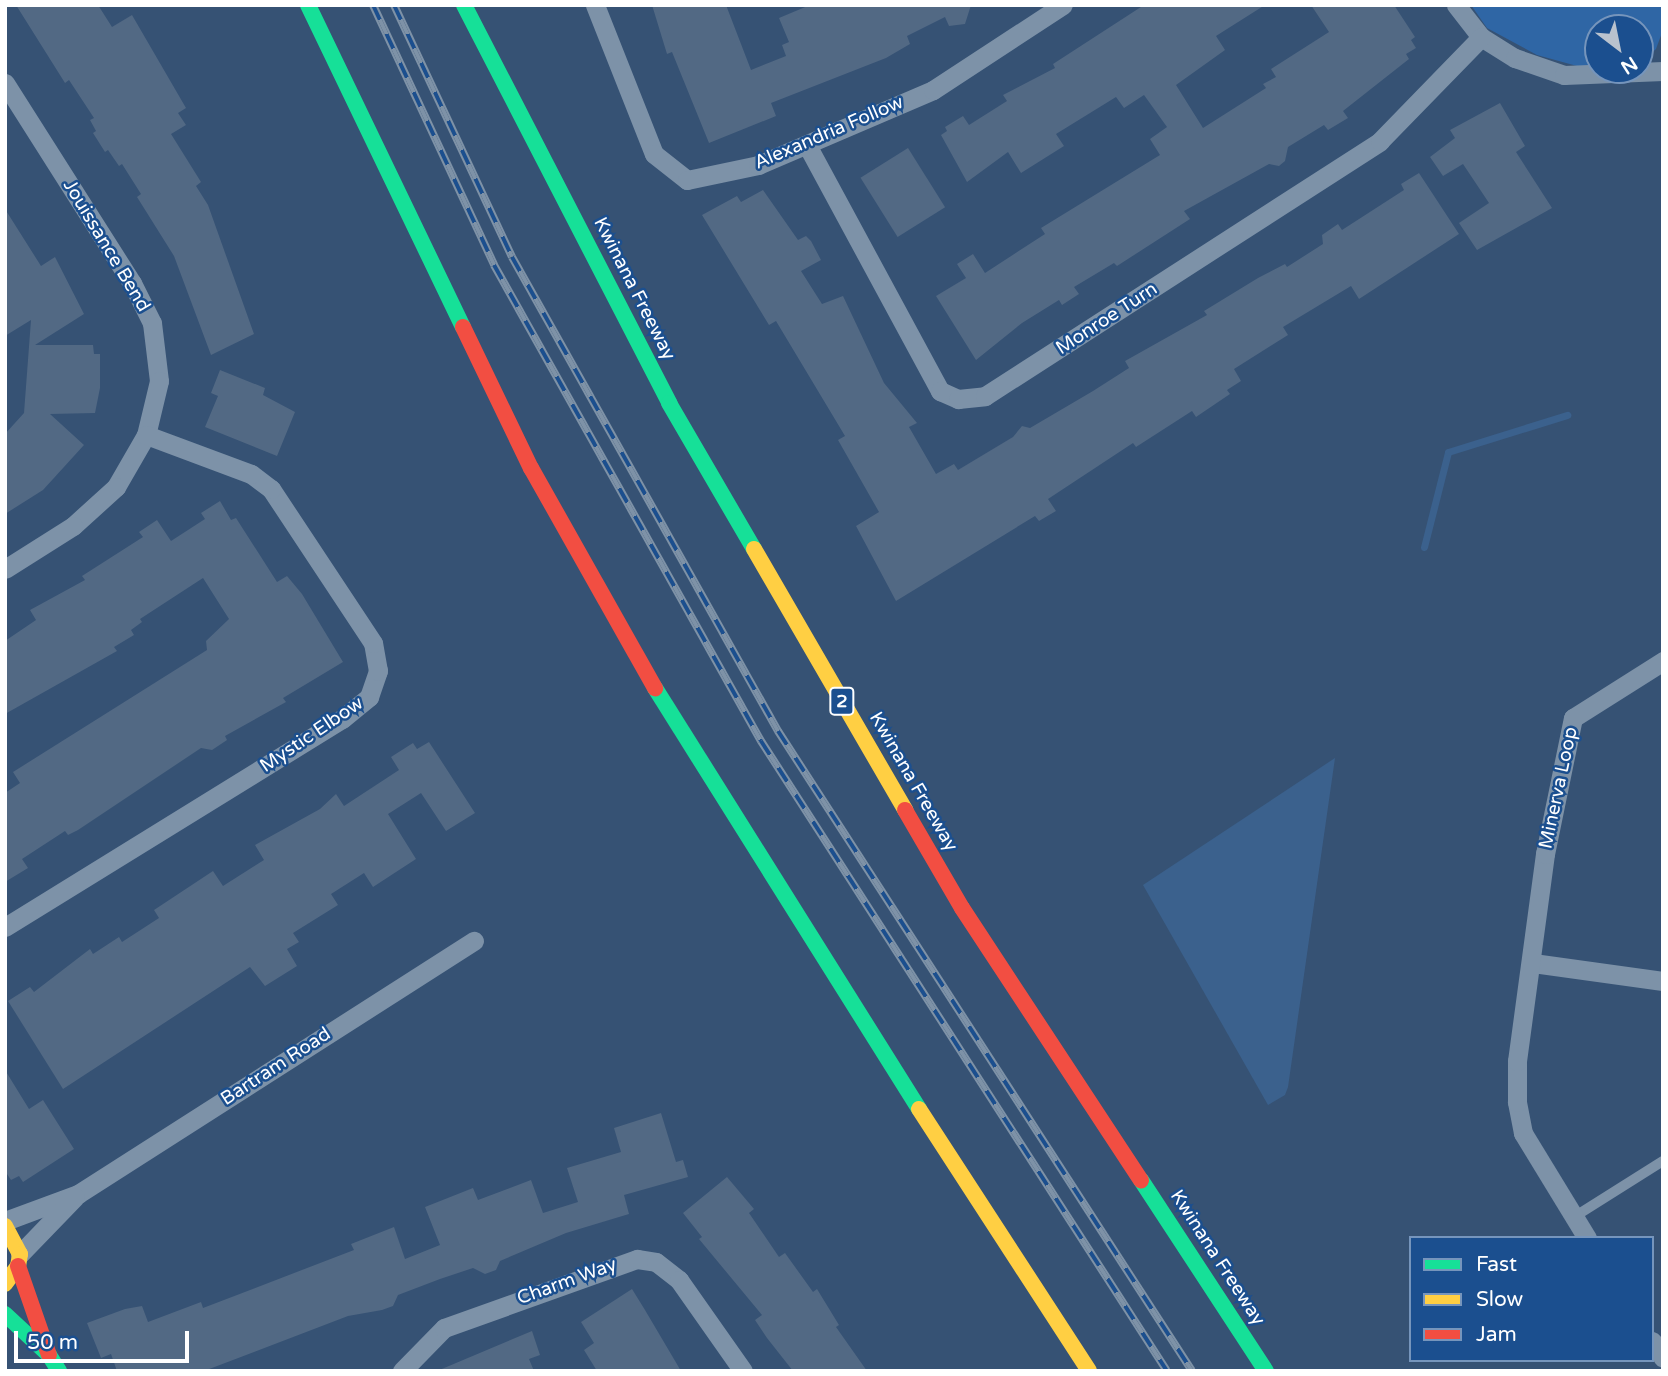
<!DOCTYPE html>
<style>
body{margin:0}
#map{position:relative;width:1668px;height:1376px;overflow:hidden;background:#365274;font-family:"Varela Round",sans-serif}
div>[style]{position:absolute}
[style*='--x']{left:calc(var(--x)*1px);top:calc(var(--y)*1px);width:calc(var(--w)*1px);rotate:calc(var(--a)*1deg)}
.green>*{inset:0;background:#2f66a5}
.water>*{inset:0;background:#3b618d}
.stream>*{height:7px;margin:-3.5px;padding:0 3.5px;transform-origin:3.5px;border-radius:3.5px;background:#3b618d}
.building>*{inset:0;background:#526984;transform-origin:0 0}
.lane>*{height:10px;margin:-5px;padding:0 5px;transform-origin:5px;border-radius:5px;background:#7d92a8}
.street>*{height:19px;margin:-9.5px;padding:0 9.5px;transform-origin:9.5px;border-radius:9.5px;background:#7d92a8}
.fast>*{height:16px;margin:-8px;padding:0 8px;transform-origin:8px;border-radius:8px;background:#16e098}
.slow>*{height:16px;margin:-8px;padding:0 8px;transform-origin:8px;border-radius:8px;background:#ffcf43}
.jam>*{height:16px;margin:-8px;padding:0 8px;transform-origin:8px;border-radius:8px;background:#f24e42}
.rail>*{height:8px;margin-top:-4px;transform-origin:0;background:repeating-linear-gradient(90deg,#1b4f8f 0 16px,#7e92a7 0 32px);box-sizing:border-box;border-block:2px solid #7e92a7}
span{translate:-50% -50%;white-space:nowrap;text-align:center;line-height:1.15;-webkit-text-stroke:5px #1b4f8f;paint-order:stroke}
.shield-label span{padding:2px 5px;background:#1b4f8f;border:2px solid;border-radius:5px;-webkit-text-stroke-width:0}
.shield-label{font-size:18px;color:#fff;font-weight:700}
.street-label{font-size:19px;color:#fff}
.frame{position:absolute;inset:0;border:7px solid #fff;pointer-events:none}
.legend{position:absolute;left:1409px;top:1236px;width:245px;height:126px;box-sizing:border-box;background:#1b4f8f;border:2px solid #7695bc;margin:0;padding:9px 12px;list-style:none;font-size:21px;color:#fff}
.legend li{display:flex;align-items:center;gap:14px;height:35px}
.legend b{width:35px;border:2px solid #7695bc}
.north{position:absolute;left:1584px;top:14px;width:70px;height:70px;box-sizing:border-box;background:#1b4f8f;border:2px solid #7695bc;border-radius:50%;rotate:148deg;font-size:19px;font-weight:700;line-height:28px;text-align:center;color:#fff}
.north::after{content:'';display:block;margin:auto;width:24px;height:32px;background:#b9c2ce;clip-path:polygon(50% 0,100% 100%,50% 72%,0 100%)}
.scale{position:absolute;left:14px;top:1331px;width:175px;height:32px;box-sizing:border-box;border:4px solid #fff;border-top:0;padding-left:9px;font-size:21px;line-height:24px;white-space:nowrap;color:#fff;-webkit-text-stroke:5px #1b4f8f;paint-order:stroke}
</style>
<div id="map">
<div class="green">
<i style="clip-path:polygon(1471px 5px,1661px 5px,1663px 30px,1656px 49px,1640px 63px,1640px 28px,1598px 28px,1598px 66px,1577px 66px,1537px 55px,1487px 28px)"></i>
</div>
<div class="water">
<i style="clip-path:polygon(1335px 758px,1288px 1087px,1285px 1095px,1268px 1105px,1143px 885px)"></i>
</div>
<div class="stream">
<i style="--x:1424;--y:547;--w:98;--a:-75.8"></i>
<i style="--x:1448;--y:452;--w:125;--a:-17.3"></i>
</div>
<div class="building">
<i style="clip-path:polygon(16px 5px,98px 5px,112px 27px,132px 15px,186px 108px,178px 113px,186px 125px,171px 134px,201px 182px,196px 186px,208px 205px,254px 334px,211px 355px,174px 256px,137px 197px,141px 194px,122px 164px,119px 166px,108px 150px,105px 152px,93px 133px,96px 131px,90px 120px,94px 118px,69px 80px,65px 83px)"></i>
<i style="clip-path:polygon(652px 5px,726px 5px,751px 70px,786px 56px,782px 45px,789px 42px,779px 18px,810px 5px,971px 5px,965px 24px,949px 26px,945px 17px,907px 36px,910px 44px,886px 58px,771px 103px,776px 116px,709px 143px,672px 52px,667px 54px)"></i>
<i style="clip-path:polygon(1144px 5px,1265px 5px,1216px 36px,1225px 50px,1176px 85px,1203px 128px,1266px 88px,1263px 84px,1276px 77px,1271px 69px,1329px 32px,1311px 5px,1394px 5px,1415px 37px,1411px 40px,1416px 48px,1406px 54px,1409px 59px,1343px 111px,1348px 118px,1328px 130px,1324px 125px,1288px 147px,1285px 161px,1279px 166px,1269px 164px,1184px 211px,1190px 219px,1117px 266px,1114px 263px,1074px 287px,1079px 294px,1062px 305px,1059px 300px,1022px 323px,976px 360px,936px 296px,966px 278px,957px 264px,973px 254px,985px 273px,1045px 234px,1041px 228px,1160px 155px,1150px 139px,1167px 127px,1144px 95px,1124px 108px,1116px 97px,1056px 134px,1064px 146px,1021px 173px,1008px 152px,967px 182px,941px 135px,947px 131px,945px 127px,963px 116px,969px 125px,1007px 101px,1003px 95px,1055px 68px,1053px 64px)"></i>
<i style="clip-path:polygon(1500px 103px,1525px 146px,1516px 152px,1552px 208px,1477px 250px,1459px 223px,1489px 203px,1463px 164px,1443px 176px,1430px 157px,1455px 138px,1450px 130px)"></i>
<i style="left:908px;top:148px;width:70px;height:56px;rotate:58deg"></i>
<i style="clip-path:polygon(1419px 173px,1459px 234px,1359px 299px,1351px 286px,1283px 327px,1288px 335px,1234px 369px,1241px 381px,1227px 390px,1230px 394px,1196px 417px,1192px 411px,1136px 447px,1133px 443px,1048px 499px,1056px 511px,1039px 521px,1035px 516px,896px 601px,856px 526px,879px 512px,838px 440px,845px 436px,776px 321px,769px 325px,702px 215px,737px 196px,741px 202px,763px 190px,798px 240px,806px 236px,811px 241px,821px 260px,801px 271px,822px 304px,843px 296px,884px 383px,917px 423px,909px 427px,936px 474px,954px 464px,958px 470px,1013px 437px,1022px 426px,1030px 428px,1093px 391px,1129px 368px,1125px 361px,1207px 315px,1204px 311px,1258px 278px,1285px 264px,1287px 267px,1323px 244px,1322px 235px,1338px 224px,1342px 230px,1404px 190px,1401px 184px)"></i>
<i style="clip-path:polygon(5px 209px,41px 266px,55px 257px,84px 314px,35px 345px,93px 345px,94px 354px,100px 354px,100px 388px,95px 413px,50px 414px,84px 445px,43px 490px,5px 514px,5px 434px,24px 413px,31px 320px,5px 336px)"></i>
<i style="clip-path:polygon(220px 370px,265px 388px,263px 395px,295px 412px,277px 456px,205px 427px,218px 396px,211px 393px)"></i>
<i style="clip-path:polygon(220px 501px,231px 520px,236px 518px,277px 582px,287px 576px,302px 594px,343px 662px,283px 698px,286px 702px,225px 736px,227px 740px,212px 750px,201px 748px,78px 830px,68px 835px,65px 831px,22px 859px,28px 868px,5px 882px,5px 793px,20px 783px,13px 772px,207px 650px,206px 641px,229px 619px,203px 578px,140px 619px,142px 622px,131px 630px,134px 635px,114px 647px,117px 651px,5px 714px,5px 641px,36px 620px,30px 610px,85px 580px,82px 576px,143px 537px,139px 532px,157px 520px,171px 541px,205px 519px,201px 513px)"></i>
<i style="clip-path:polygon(429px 742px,475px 813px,446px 831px,421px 793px,388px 814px,416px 859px,373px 887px,364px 873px,331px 894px,338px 905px,293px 933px,299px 942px,287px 949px,297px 966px,265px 986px,250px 967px,63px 1089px,8px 1001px,30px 987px,34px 992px,90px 949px,93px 954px,119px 937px,122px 942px,159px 918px,154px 910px,213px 871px,223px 886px,264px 860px,255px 845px,320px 809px,336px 794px,344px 806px,399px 770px,391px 757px,413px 743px,417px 749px)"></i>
<i style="clip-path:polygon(5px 1070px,29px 1109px,43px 1100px,74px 1149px,23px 1182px,19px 1176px,11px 1180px,5px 1171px)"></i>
<i style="clip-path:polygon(661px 1113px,676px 1162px,683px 1160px,688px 1177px,624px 1195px,629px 1214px,566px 1233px,500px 1261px,496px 1270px,485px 1274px,473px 1268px,440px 1279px,398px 1295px,393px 1306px,382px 1310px,348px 1316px,204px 1371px,117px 1371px,111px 1354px,101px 1358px,87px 1323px,125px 1309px,142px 1306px,148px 1322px,201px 1302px,203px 1308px,354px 1250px,351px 1244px,394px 1227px,405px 1259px,440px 1245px,425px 1207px,473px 1188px,478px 1200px,531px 1180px,543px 1213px,578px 1202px,567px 1168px,621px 1152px,614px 1128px)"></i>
<i style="clip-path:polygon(727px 1177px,754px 1209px,749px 1213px,779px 1257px,785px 1253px,813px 1292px,817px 1289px,839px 1325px,836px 1327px,867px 1371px,793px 1371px,767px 1338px,755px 1320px,762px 1315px,699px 1239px,702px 1237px,683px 1213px)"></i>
<i style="clip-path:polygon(632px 1289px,645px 1310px,681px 1371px,597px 1371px,584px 1350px,594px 1343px,581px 1322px)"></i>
<i style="clip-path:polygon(532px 1331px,540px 1355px,529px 1359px,534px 1371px,437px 1371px)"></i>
</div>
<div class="lane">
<i style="--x:1574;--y:1217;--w:105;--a:-32.2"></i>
</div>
<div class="street">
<i style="--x:595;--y:5;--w:160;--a:68.4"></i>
<i style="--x:654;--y:154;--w:42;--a:38.2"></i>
<i style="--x:687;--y:180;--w:73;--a:-11.9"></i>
<i style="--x:758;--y:165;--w:190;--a:-23.2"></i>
<i style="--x:933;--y:90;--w:155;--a:-33.2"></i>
<i style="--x:1456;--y:5;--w:41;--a:52"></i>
<i style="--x:1481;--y:37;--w:40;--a:32"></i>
<i style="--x:1515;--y:58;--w:52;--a:19.1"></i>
<i style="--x:1564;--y:75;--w:99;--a:-2.3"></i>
<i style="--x:5;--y:83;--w:237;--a:57.6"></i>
<i style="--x:132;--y:283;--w:45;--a:63.4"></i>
<i style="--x:152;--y:323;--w:58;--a:83.1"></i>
<i style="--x:159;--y:381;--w:56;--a:103.5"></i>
<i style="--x:146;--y:435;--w:60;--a:120"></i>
<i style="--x:116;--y:487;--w:58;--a:137.8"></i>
<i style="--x:73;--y:526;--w:80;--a:147.7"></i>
<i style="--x:807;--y:145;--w:280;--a:61.6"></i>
<i style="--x:940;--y:391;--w:20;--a:24"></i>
<i style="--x:958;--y:399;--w:27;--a:-6"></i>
<i style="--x:985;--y:396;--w:470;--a:-32.8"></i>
<i style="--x:1380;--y:141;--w:145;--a:-45.8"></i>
<i style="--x:5;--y:927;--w:396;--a:-31.7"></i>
<i style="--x:342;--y:719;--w:35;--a:-39"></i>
<i style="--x:369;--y:697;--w:28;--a:-71"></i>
<i style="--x:378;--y:671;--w:28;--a:-100"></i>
<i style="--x:373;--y:643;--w:185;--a:-123.5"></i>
<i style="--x:271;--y:489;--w:25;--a:-143"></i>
<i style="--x:251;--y:474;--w:112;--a:-159.6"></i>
<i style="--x:1533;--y:963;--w:131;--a:7.9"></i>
<i style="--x:5;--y:1221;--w:78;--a:-20.3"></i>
<i style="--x:78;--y:1194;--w:470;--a:-32.6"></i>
<i style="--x:1587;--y:1238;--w:123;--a:-121.4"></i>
<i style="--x:1523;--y:1133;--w:32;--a:-101"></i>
<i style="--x:1517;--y:1102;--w:41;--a:-90"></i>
<i style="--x:1517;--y:1061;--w:209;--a:-82.3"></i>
<i style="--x:1545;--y:854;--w:139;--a:-78.4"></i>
<i style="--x:1573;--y:718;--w:107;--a:-32.3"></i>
<i style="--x:20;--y:1254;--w:79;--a:-46"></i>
<i style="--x:1652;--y:1341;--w:20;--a:57"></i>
<i style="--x:402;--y:1371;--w:60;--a:-45.7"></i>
<i style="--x:444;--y:1328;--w:205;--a:-19.7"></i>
<i style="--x:637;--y:1259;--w:19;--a:9"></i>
<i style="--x:656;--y:1262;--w:29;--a:38"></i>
<i style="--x:679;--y:1280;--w:111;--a:54.9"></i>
</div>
<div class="fast">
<i style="--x:308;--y:5;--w:357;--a:64.3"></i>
<i style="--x:464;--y:5;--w:448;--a:62.7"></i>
<i style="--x:669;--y:403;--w:169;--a:59.8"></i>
<i style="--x:655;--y:688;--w:497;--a:57.9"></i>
<i style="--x:1141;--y:1180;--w:228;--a:56.8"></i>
<i style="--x:5;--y:1314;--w:60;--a:43"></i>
<i style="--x:49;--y:1355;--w:19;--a:58"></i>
</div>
<div class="slow">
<i style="--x:754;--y:549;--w:302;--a:59.9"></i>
<i style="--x:919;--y:1109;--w:312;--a:57"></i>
<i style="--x:5;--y:1226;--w:32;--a:62"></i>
<i style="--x:20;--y:1254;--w:12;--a:99"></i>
<i style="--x:18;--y:1266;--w:22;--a:126"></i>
</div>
<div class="jam">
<i style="--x:463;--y:327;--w:157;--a:64.3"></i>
<i style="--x:531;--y:468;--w:253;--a:60.6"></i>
<i style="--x:905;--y:810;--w:113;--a:59.8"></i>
<i style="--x:962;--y:908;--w:326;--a:56.7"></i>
<i style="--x:18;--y:1266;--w:94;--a:70.8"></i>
</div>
<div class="rail">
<i style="--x:373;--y:5;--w:287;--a:65"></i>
<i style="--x:494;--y:265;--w:546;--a:60.71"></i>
<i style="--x:761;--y:741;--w:749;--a:57.2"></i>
<i style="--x:394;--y:5;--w:278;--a:64.9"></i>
<i style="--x:512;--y:257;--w:544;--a:60.7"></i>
<i style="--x:778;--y:731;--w:762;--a:57.1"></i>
</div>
<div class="shield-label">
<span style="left:842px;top:701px">2</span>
</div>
<div class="street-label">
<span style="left:829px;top:133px;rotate:-23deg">Alexandria Follow</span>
<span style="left:106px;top:246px;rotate:59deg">Jouissance Bend</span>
<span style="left:634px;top:289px;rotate:63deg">Kwinana Freeway</span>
<span style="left:1107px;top:319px;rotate:-33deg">Monroe Turn</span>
<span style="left:312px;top:735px;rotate:-34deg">Mystic Elbow</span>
<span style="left:913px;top:782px;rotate:60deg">Kwinana Freeway</span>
<span style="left:1559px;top:788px;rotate:-78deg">Minerva Loop</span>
<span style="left:276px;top:1067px;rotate:-33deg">Bartram Road</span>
<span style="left:1217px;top:1258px;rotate:57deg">Kwinana Freeway</span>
<span style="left:567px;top:1282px;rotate:-20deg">Charm Way</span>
</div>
<div class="frame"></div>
<ul class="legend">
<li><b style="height:9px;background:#16e098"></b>Fast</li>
<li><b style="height:9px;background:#ffcf43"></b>Slow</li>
<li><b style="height:9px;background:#f24e42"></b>Jam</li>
</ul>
<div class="north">N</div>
<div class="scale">50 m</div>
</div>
